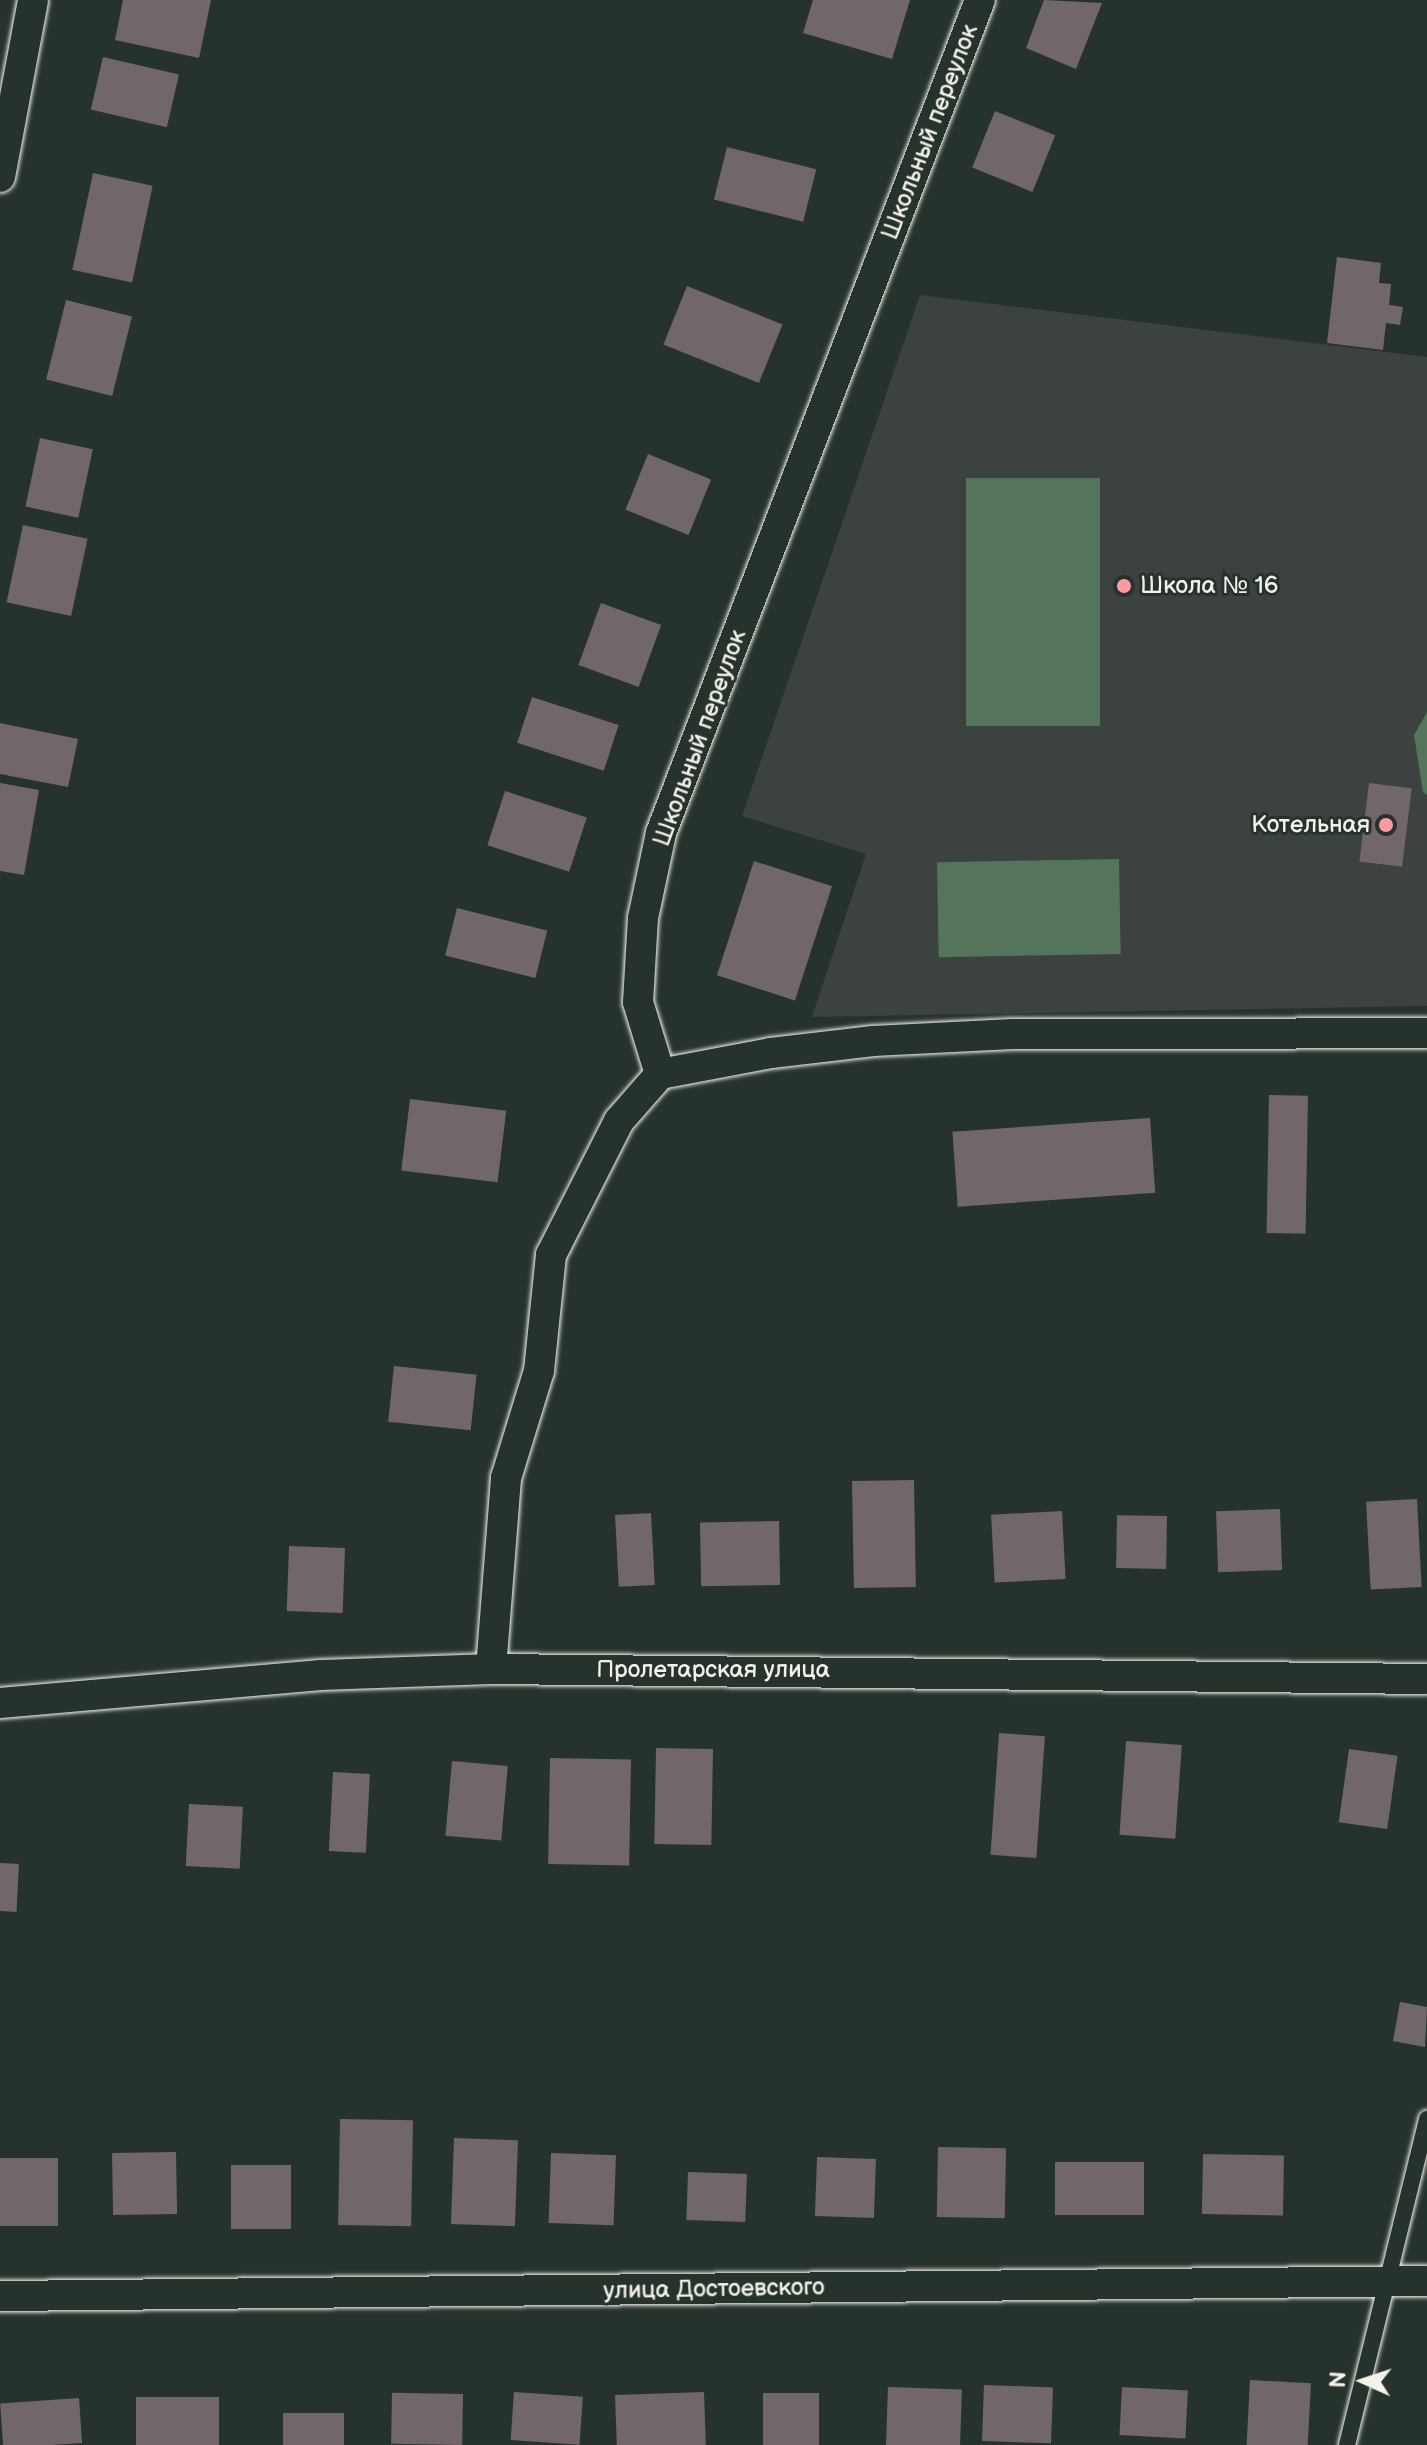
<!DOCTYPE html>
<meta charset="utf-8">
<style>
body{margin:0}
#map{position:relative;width:1427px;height:2445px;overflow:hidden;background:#26332d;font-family:"Balsamiq Sans",sans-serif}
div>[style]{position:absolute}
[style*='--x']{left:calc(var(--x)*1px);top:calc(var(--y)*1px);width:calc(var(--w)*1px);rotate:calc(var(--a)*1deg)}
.built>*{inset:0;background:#3c423f}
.green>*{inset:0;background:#55745c;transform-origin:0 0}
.building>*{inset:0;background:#716669;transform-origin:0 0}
.roads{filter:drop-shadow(0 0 2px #f4f1e8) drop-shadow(0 0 2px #f4f1e8)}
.lane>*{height:16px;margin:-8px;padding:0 8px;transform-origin:8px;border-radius:8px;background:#26332d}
.street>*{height:30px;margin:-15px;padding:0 15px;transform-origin:15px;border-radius:15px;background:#26332d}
.dots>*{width:22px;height:22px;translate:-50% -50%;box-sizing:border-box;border:4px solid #26332d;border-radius:50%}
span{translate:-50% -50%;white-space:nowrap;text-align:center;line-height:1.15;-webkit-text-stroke:6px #26332d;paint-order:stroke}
.street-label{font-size:24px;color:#f4f1e8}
.poi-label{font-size:24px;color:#f4f1e8}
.left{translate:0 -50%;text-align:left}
.right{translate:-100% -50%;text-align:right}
.north{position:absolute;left:1323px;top:2341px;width:80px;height:80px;-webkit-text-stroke:6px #26332d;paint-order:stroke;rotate:273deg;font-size:22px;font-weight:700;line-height:32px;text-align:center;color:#f4f1e8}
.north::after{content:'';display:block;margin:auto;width:28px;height:36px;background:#f4f1e8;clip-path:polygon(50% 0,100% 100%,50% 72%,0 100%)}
</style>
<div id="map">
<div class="built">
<i style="clip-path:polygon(920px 295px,1427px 357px,1427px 1006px,812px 1017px,866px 854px,742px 816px)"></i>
</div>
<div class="green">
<i style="left:1100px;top:478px;width:248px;height:134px;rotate:90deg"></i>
<i style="clip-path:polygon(1427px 712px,1427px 795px,1423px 792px,1414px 735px)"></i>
<i style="left:1119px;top:859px;width:95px;height:182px;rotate:89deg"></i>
</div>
<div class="building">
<i style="clip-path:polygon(123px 0,211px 0,199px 58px,115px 40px)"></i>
<i style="clip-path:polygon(813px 0,910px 0,892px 59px,803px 33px)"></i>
<i style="clip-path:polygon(1044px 0,1102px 3px,1076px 69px,1026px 48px)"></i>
<i style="left:103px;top:57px;width:78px;height:54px;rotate:13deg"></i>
<i style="left:995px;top:111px;width:65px;height:61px;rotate:22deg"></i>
<i style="left:727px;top:147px;width:92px;height:54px;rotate:14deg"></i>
<i style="left:93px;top:173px;width:61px;height:99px;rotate:12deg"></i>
<i style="clip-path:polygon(1337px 257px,1381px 263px,1379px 283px,1391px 284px,1389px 305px,1403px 307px,1400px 325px,1386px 323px,1383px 350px,1327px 343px)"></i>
<i style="left:687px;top:286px;width:103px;height:63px;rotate:22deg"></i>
<i style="left:66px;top:300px;width:68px;height:82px;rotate:14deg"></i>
<i style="left:40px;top:438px;width:54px;height:70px;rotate:12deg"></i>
<i style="left:648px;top:454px;width:68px;height:60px;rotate:22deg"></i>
<i style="left:23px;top:525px;width:66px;height:79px;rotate:12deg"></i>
<i style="left:601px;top:603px;width:64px;height:66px;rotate:20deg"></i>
<i style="left:532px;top:697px;width:91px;height:48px;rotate:18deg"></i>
<i style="clip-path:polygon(0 723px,78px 739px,68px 787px,0 774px)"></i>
<i style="clip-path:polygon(0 783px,39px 790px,24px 875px,0 871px)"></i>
<i style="left:1369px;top:783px;width:43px;height:79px;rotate:7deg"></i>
<i style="left:505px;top:791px;width:86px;height:57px;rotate:18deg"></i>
<i style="left:754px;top:861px;width:82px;height:120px;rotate:18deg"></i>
<i style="left:457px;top:908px;width:93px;height:49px;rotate:14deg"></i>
<i style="left:1269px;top:1095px;width:39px;height:138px;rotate:1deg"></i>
<i style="left:410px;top:1099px;width:97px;height:72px;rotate:7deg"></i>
<i style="left:1150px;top:1118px;width:75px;height:198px;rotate:86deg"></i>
<i style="left:394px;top:1366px;width:83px;height:56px;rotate:6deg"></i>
<i style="left:914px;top:1480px;width:107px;height:62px;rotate:89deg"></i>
<i style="left:1417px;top:1499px;width:88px;height:51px;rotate:87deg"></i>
<i style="left:1280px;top:1509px;width:61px;height:64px;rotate:88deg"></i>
<i style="left:1062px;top:1511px;width:68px;height:71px;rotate:87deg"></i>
<i style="left:651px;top:1513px;width:72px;height:36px;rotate:87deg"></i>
<i style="left:1167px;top:1516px;width:53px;height:50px;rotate:91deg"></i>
<i style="left:779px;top:1521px;width:64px;height:79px;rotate:89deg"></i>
<i style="left:289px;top:1546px;width:56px;height:65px;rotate:2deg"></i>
<i style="left:999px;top:1733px;width:46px;height:122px;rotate:4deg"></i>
<i style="left:1126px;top:1741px;width:56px;height:94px;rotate:4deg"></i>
<i style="left:656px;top:1748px;width:57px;height:96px;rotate:1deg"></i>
<i style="left:1349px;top:1749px;width:49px;height:74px;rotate:8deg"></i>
<i style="left:550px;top:1758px;width:81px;height:106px;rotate:1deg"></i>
<i style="left:452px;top:1761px;width:56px;height:75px;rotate:5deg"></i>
<i style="left:333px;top:1772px;width:37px;height:79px;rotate:3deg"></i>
<i style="left:189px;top:1804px;width:54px;height:62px;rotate:3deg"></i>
<i style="left:0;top:1863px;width:19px;height:48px;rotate:3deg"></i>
<i style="clip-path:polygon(1400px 2002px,1427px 2007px,1425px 2047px,1393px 2041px)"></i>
<i style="left:340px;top:2119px;width:73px;height:106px;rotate:1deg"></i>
<i style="left:454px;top:2138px;width:64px;height:86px;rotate:2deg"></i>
<i style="left:938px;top:2147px;width:68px;height:70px;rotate:1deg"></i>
<i style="left:176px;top:2152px;width:62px;height:64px;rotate:89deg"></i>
<i style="left:551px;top:2153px;width:65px;height:70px;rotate:2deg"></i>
<i style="left:1203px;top:2154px;width:81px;height:60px;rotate:1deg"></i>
<i style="left:817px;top:2157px;width:59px;height:59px;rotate:2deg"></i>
<i style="left:0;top:2158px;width:58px;height:68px"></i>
<i style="left:1055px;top:2162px;width:89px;height:53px"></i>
<i style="left:231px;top:2165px;width:60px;height:64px"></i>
<i style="left:688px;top:2172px;width:59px;height:48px;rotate:2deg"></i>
<i style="left:1250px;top:2380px;width:61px;height:65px;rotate:3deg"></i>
<i style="left:984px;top:2385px;width:69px;height:56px;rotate:2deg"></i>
<i style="left:888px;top:2387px;width:74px;height:58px;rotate:2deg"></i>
<i style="left:1122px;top:2387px;width:66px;height:48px;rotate:3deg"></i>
<i style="left:514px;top:2392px;width:69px;height:48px;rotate:4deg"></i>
<i style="left:704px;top:2392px;width:53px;height:89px;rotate:88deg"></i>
<i style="left:763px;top:2393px;width:56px;height:52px"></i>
<i style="left:463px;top:2394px;width:51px;height:71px;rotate:91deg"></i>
<i style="left:136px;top:2397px;width:83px;height:48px"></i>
<i style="left:79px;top:2398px;width:45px;height:79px;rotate:86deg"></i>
<i style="left:283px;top:2413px;width:61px;height:32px"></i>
</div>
<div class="roads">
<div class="lane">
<i style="--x:1347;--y:2445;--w:336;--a:-76.2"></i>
</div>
<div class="street">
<i style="--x:0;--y:177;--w:180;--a:-79.4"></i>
<i style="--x:660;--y:1074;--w:113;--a:-10.7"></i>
<i style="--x:771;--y:1053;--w:103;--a:-6.7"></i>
<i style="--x:873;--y:1041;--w:140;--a:-2.9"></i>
<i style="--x:1013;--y:1034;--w:414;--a:-0.1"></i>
<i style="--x:491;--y:1669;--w:192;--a:-85.5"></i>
<i style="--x:506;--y:1478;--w:112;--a:-72.9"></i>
<i style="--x:539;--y:1371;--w:117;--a:-84.1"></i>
<i style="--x:551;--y:1255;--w:150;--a:-63.1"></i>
<i style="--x:619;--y:1121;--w:62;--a:-48.9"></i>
<i style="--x:660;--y:1074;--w:75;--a:-107"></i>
<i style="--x:638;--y:1002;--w:84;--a:-86.6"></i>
<i style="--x:643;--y:918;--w:87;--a:-78"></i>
<i style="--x:661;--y:833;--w:892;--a:-69.05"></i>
<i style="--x:0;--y:1703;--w:322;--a:-5"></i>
<i style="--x:321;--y:1675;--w:170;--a:-2"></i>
<i style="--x:491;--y:1669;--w:936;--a:0.61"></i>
<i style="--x:0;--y:2296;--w:1427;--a:-0.6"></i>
</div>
</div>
<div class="dots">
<i style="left:1124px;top:586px;background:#ff9aa2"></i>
<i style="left:1386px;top:825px;background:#ff9aa2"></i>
</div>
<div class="street-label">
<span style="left:930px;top:132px;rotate:-69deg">Школьный переулок</span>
<span style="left:700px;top:738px;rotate:-70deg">Школьный переулок</span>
<span style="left:713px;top:1670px">Пролетарская улица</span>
<span style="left:714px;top:2289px;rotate:-1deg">улица Достоевского</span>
</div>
<div class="poi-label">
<span class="left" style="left:1140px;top:586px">Школа № 16</span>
<span class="right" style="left:1370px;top:825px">Котельная</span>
</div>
<div class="north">N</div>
</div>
